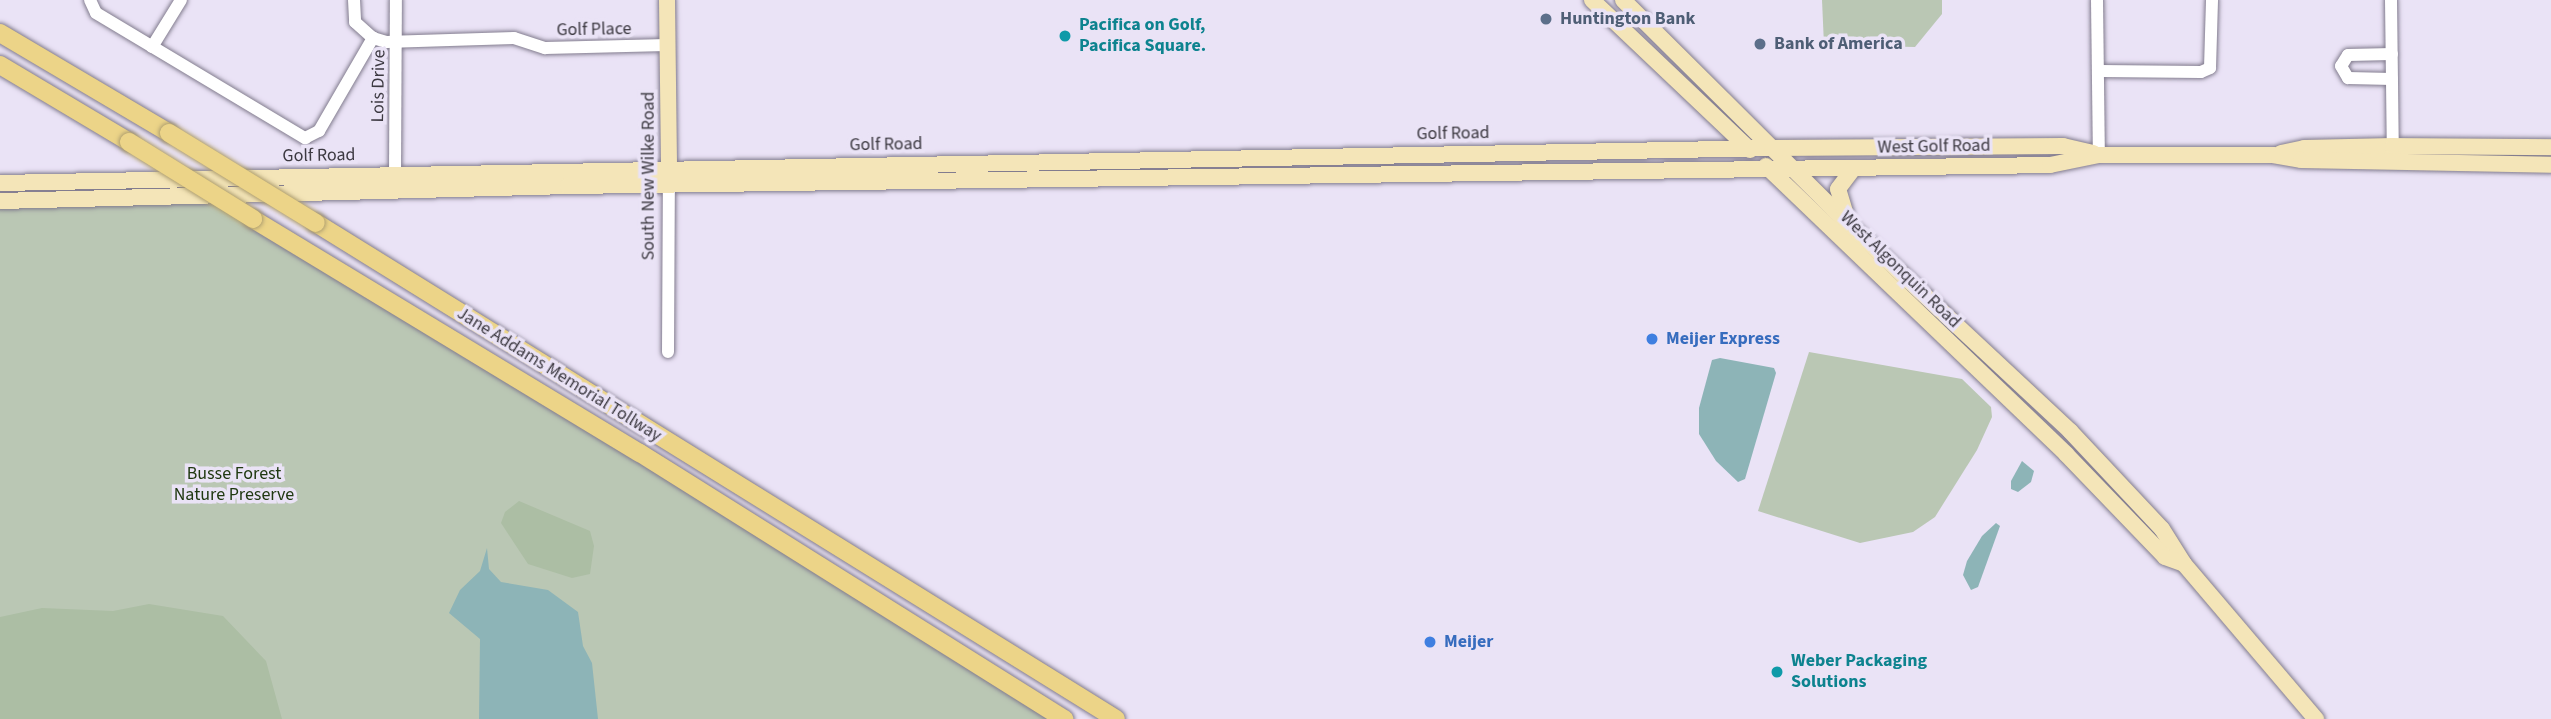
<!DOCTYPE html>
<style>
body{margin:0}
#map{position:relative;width:2551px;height:719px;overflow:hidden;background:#eae3f6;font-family:"Source Sans 3",sans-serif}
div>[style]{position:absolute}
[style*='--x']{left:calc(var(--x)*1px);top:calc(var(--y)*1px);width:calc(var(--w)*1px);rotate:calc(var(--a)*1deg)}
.green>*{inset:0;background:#bac7b4}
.forest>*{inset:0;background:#acbea4}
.water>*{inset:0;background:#8db4b7}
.roads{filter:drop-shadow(0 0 2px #827c8e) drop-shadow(0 0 2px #827c8e)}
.minor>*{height:12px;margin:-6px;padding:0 6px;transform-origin:6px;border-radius:6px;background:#fff}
.major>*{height:16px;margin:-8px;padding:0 8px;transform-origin:8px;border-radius:8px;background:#f4e5b8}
.highway>*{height:18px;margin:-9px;padding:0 9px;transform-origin:9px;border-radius:9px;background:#ecd488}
.bridges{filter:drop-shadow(0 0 2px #ae9e6f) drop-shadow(0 0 2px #ae9e6f)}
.highway-bridge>*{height:18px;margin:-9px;padding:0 9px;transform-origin:9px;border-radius:9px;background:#ecd488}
.dots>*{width:19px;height:19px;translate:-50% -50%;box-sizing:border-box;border:4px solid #eae3f6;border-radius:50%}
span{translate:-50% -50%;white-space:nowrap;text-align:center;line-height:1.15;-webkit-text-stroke:7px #eae3f6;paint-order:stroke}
.service-label{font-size:18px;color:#4e5e75;font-weight:700}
.left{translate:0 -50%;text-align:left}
.culture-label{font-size:18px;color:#0d838f;font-weight:700}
.street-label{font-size:18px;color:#3c3941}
.shop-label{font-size:18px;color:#366cbe;font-weight:700}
.park-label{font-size:18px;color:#203911}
</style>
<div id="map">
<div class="green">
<i style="clip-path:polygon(1822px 0,1942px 0,1942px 14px,1915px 47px,1824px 45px)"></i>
<i style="clip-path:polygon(214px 196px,1064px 719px,0 719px,0 201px)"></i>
<i style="clip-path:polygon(1809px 352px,1962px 379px,1991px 407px,1992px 417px,1977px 450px,1935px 517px,1913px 532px,1860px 543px,1758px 511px)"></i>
</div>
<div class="forest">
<i style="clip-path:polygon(519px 501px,590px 531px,594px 546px,590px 574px,572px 578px,528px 564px,501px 523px,505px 512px)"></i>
<i style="clip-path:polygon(149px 604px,223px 616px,266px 661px,282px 719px,0 719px,0 617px,42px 608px,113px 611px)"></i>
</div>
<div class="water">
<i style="clip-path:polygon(1720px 358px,1774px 368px,1776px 373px,1745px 479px,1738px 482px,1716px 461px,1699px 434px,1699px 408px,1712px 360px)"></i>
<i style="clip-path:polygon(2022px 461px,2034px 471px,2031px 482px,2018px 492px,2011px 489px,2011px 481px)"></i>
<i style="clip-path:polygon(1996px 523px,2000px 526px,1978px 587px,1971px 590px,1963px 575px,1967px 561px,1982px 536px)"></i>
<i style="clip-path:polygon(487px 548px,489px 569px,501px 582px,548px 590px,578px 612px,583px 646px,592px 663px,598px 719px,479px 719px,480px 639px,449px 613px,460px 590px,480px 571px)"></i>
</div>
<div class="roads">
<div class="minor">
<i style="--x:90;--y:0;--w:14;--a:65"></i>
<i style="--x:96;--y:13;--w:244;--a:30.9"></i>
<i style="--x:305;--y:138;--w:16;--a:-27"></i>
<i style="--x:319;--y:131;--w:108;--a:-59.9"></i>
<i style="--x:354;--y:0;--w:22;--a:87"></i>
<i style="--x:355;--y:22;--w:24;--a:42"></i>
<i style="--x:373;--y:38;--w:14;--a:17"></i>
<i style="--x:386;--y:42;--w:128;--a:-1.8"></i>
<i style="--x:514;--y:38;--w:33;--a:18"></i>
<i style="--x:545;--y:48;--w:122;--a:-1.4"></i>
<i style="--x:2097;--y:0;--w:155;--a:89.3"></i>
<i style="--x:2391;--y:0;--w:154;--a:89.3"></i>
<i style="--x:152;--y:47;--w:55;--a:-58.3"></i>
<i style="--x:2392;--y:54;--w:44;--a:178.7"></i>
<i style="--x:2348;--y:55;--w:13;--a:122"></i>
<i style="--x:2341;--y:66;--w:14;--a:60"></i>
<i style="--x:2348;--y:78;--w:44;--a:1.3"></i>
<i style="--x:2100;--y:71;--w:101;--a:0.6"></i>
<i style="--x:2201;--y:72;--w:10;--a:-24"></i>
<i style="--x:2210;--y:68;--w:68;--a:-88.3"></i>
<i style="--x:395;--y:174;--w:174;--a:-89.7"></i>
<i style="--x:668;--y:352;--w:167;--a:-89.7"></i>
</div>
<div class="major">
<i style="--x:667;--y:0;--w:176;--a:89.3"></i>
<i style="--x:1592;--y:0;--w:218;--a:43.5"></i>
<i style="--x:1623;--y:0;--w:335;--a:44.8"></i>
<i style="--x:1861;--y:236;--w:286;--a:43"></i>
<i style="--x:2070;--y:431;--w:134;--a:46.8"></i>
<i style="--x:2162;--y:529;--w:41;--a:57.8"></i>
<i style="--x:2184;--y:564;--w:204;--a:49.6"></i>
<i style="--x:2281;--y:153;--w:24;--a:-12"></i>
<i style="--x:2304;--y:148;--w:89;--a:-1.3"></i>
<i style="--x:2393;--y:146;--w:158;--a:0.4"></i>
<i style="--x:1766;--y:166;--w:416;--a:43.8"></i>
<i style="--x:2066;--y:454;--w:143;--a:46.1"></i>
<i style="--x:2165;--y:557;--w:20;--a:20"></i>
<i style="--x:0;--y:183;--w:1772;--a:-1.13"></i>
<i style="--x:1772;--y:148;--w:291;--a:-0.4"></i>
<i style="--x:2063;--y:146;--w:31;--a:13"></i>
<i style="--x:0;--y:201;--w:568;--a:-1.51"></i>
<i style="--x:568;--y:186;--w:1482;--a:-0.81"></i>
<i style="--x:2050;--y:165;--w:50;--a:-11.5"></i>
<i style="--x:2099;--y:155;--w:174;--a:0"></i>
<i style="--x:2273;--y:155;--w:28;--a:10"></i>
<i style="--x:2301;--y:160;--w:250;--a:1.1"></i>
<i style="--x:1846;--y:215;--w:27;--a:-107"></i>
<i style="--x:1838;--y:189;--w:26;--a:-53"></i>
</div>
<div class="highway">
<i style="--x:0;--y:33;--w:196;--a:30.6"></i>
<i style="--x:0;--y:65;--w:150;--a:30.8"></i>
<i style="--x:253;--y:219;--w:452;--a:31.2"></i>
<i style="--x:640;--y:453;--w:501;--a:32.1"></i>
<i style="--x:316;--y:223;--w:941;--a:31.8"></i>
</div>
</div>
<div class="bridges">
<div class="highway-bridge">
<i style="--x:169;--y:133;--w:172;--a:31.5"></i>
<i style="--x:129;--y:142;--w:146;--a:31.8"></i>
</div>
</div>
<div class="dots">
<i style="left:1546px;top:19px;background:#5c6f8a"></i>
<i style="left:1065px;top:36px;background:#0f9aa8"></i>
<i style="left:1760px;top:44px;background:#5c6f8a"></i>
<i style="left:1652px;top:339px;background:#3f7fe0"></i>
<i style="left:1430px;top:642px;background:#3f7fe0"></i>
<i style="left:1777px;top:672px;background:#0f9aa8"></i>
</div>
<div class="service-label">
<span class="left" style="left:1560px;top:19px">Huntington Bank</span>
<span class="left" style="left:1774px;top:44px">Bank of America</span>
</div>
<div class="culture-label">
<span class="left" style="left:1079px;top:36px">Pacifica on Golf,<br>Pacifica Square.</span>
<span class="left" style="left:1791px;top:672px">Weber Packaging<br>Solutions</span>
</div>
<div class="street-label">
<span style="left:594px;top:30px;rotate:-1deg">Golf Place</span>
<span style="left:379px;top:86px;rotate:-89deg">Lois Drive</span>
<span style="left:1453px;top:134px;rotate:-1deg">Golf Road</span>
<span style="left:886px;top:145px;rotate:-1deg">Golf Road</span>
<span style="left:1934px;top:147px;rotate:-1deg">West Golf Road</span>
<span style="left:319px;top:156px;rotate:-1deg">Golf Road</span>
<span style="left:649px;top:176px;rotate:-90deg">South New Wilke Road</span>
<span style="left:1900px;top:270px;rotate:44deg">West Algonquin Road</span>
<span style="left:559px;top:375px;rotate:32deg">Jane Addams Memorial Tollway</span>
</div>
<div class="shop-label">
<span class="left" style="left:1666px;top:339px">Meijer Express</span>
<span class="left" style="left:1444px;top:642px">Meijer</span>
</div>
<div class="park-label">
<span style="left:234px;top:485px">Busse Forest<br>Nature Preserve</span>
</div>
</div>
